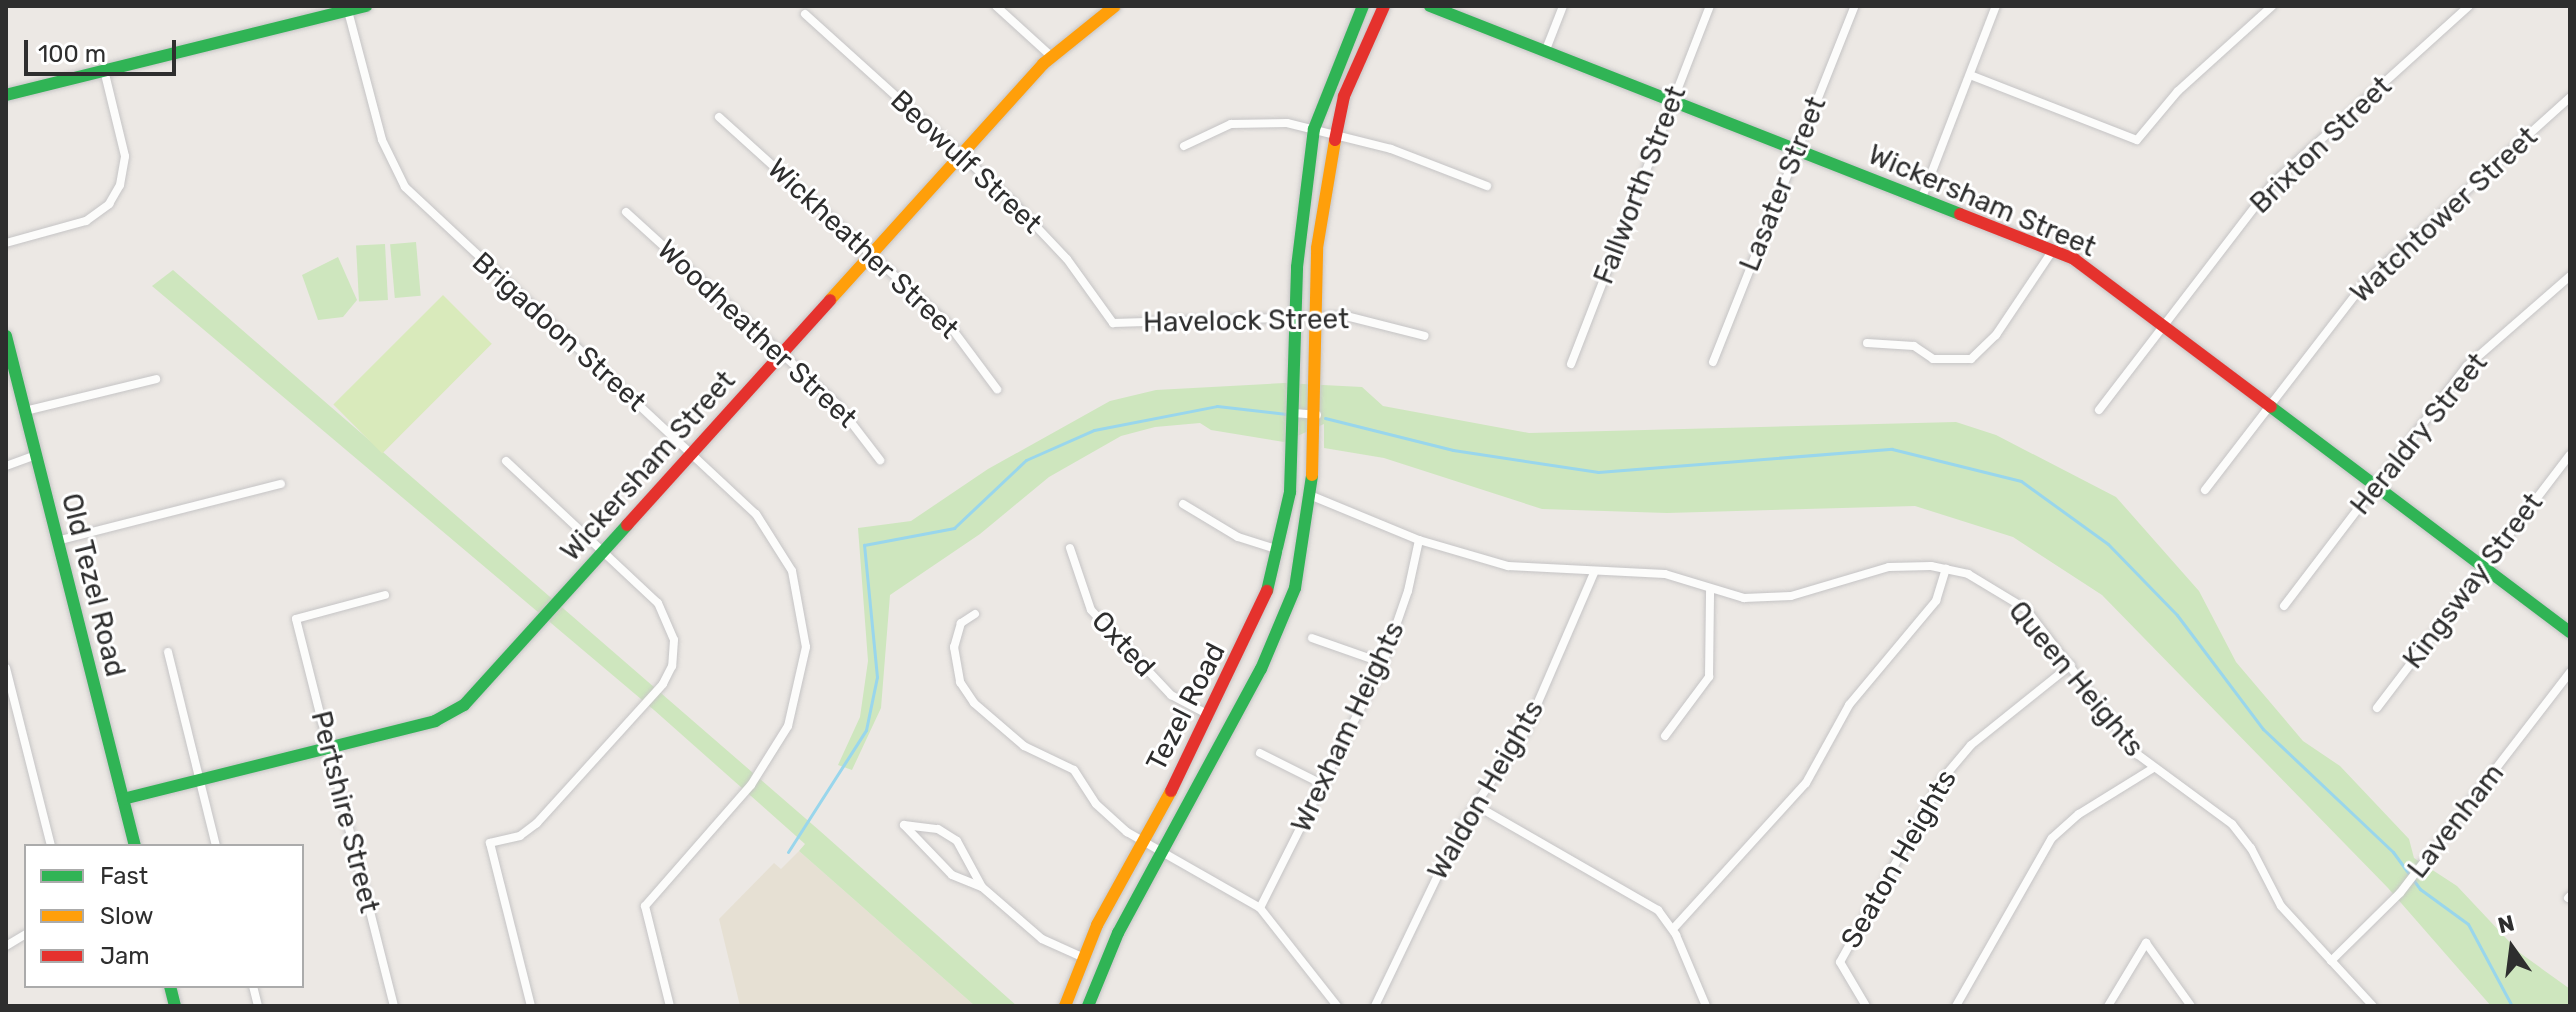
<!DOCTYPE html>
<style>
body{margin:0}
#map{position:relative;width:2576px;height:1012px;overflow:hidden;background:#ece8e4;font-family:Rubik,sans-serif}
div>[style]{position:absolute}
[style*='--x']{left:calc(var(--x)*1px);top:calc(var(--y)*1px);width:calc(var(--w)*1px);rotate:calc(var(--a)*1deg)}
.education>*{inset:0;background:#e6e0d3}
.green>*{inset:0;background:#cee6be;transform-origin:0 0}
.pitch>*{inset:0;background:#d9eabb;transform-origin:0 0}
.stream>*{height:3px;margin:-1.5px;padding:0 1.5px;transform-origin:1.5px;border-radius:1.5px;background:#99d6ec}
.roads{filter:drop-shadow(0 0 2px #c5c4c5) drop-shadow(0 0 2px #c5c4c5)}
.street>*{height:8px;margin:-4px;padding:0 4px;transform-origin:4px;border-radius:4px;background:#fcfcfb}
.fast>*{height:12px;margin:-6px;padding:0 6px;transform-origin:6px;border-radius:6px;background:#30b455}
.slow>*{height:12px;margin:-6px;padding:0 6px;transform-origin:6px;border-radius:6px;background:#ff9f0a}
.jam>*{height:12px;margin:-6px;padding:0 6px;transform-origin:6px;border-radius:6px;background:#e5322d}
span{translate:-50% -50%;white-space:nowrap;text-align:center;line-height:1.15;-webkit-text-stroke:6px #fff;paint-order:stroke}
.street-label{font-size:28px;color:#2e2e2e}
.frame{position:absolute;inset:0;border:8px solid #2e2e2e;pointer-events:none}
.legend{position:absolute;left:24px;top:844px;width:280px;height:144px;box-sizing:border-box;background:#fff;border:2px solid #ababab;margin:0;padding:10px 14px;list-style:none;font-size:24px;color:#2e2e2e}
.legend li{display:flex;align-items:center;gap:16px;height:40px}
.legend b{width:40px;border:2px solid #ababab}
.north{position:absolute;left:2472px;top:908px;width:80px;height:80px;-webkit-text-stroke:6px #fff;paint-order:stroke;rotate:346deg;font-size:22px;font-weight:700;line-height:32px;text-align:center;color:#2e2e2e}
.north::after{content:'';display:block;margin:auto;width:28px;height:36px;background:#2e2e2e;clip-path:polygon(50% 0,100% 100%,50% 72%,0 100%)}
.scale{position:absolute;left:24px;top:40px;width:152px;height:36px;box-sizing:border-box;border:4px solid #2e2e2e;border-top:0;padding-left:10px;font-size:24px;line-height:28px;white-space:nowrap;color:#2e2e2e;-webkit-text-stroke:6px #fff;paint-order:stroke}
</style>
<div id="map">
<div class="education">
<i style="clip-path:polygon(799px 851px,975px 1006px,740px 1006px,719px 919px,774px 863px,781px 869px)"></i>
</div>
<div class="green">
<i style="left:416px;top:242px;width:54px;height:26px;rotate:85deg"></i>
<i style="left:385px;top:244px;width:56px;height:29px;rotate:87deg"></i>
<i style="clip-path:polygon(338px 257px,357px 300px,343px 317px,318px 320px,302px 275px)"></i>
<i style="clip-path:polygon(173px 270px,820px 831px,1017px 1006px,975px 1006px,799px 851px,805px 844px,654px 710px,152px 286px)"></i>
<i style="clip-path:polygon(1284px 383px,1362px 387px,1383px 406px,1529px 433px,1956px 422px,1996px 435px,2116px 497px,2199px 591px,2236px 662px,2303px 741px,2340px 766px,2409px 839px,2414px 858px,2457px 886px,2520px 953px,2570px 989px,2570px 1006px,2491px 1006px,2388px 888px,2102px 595px,2013px 537px,1915px 506px,1667px 513px,1542px 509px,1384px 458px,1324px 448px,1324px 424px,1284px 442px,1211px 430px,1200px 423px,1155px 427px,1121px 436px,1049px 477px,980px 534px,890px 595px,881px 708px,852px 770px,838px 765px,860px 717px,868px 661px,858px 528px,911px 521px,988px 469px,1110px 401px,1156px 390px)"></i>
</div>
<div class="pitch">
<i style="left:443px;top:295px;width:69px;height:155px;rotate:45deg"></i>
</div>
<div class="stream">
<i style="--x:1325;--y:418;--w:132;--a:14"></i>
<i style="--x:1453;--y:450;--w:147;--a:8.6"></i>
<i style="--x:1598;--y:472;--w:295;--a:-4.5"></i>
<i style="--x:1892;--y:449;--w:133;--a:13.9"></i>
<i style="--x:2021;--y:481;--w:107;--a:35.9"></i>
<i style="--x:2108;--y:544;--w:99;--a:45.8"></i>
<i style="--x:2177;--y:615;--w:143;--a:53"></i>
<i style="--x:2263;--y:729;--w:179;--a:43.4"></i>
<i style="--x:2393;--y:852;--w:46;--a:53.9"></i>
<i style="--x:2420;--y:889;--w:59;--a:36.1"></i>
<i style="--x:2468;--y:924;--w:93;--a:61.8"></i>
<i style="--x:788;--y:852;--w:145;--a:-57.4"></i>
<i style="--x:866;--y:730;--w:54;--a:-78.3"></i>
<i style="--x:877;--y:677;--w:133;--a:-95.6"></i>
<i style="--x:864;--y:545;--w:92;--a:-10.7"></i>
<i style="--x:954;--y:528;--w:99;--a:-43.4"></i>
<i style="--x:1026;--y:460;--w:74;--a:-23.8"></i>
<i style="--x:1094;--y:430;--w:125;--a:-11"></i>
<i style="--x:1217;--y:406;--w:70;--a:6.5"></i>
</div>
<div class="roads">
<div class="street">
<i style="--x:996;--y:6;--w:74;--a:42.3"></i>
<i style="--x:348;--y:11;--w:133;--a:75.2"></i>
<i style="--x:382;--y:140;--w:52;--a:63.9"></i>
<i style="--x:405;--y:187;--w:480;--a:43"></i>
<i style="--x:756;--y:514;--w:67;--a:57.7"></i>
<i style="--x:792;--y:571;--w:77;--a:79.6"></i>
<i style="--x:806;--y:647;--w:81;--a:102.8"></i>
<i style="--x:788;--y:726;--w:70;--a:122.1"></i>
<i style="--x:751;--y:785;--w:161;--a:131.2"></i>
<i style="--x:645;--y:906;--w:103;--a:76"></i>
<i style="--x:805;--y:14;--w:282;--a:42.1"></i>
<i style="--x:1014;--y:203;--w:77;--a:46.6"></i>
<i style="--x:1067;--y:259;--w:79;--a:54.3"></i>
<i style="--x:1113;--y:323;--w:233;--a:-1.7"></i>
<i style="--x:1346;--y:316;--w:81;--a:14.2"></i>
<i style="--x:1545;--y:52;--w:49;--a:-68.6"></i>
<i style="--x:1970;--y:75;--w:179;--a:21.3"></i>
<i style="--x:2137;--y:140;--w:64;--a:-50.1"></i>
<i style="--x:2178;--y:91;--w:127;--a:-42.1"></i>
<i style="--x:719;--y:117;--w:312;--a:42.1"></i>
<i style="--x:950;--y:326;--w:79;--a:53.3"></i>
<i style="--x:1184;--y:146;--w:52;--a:-25.1"></i>
<i style="--x:1231;--y:124;--w:56;--a:-1"></i>
<i style="--x:1287;--y:123;--w:107;--a:14"></i>
<i style="--x:1391;--y:149;--w:103;--a:21.1"></i>
<i style="--x:1921;--y:200;--w:208;--a:-68.9"></i>
<i style="--x:626;--y:212;--w:285;--a:42.3"></i>
<i style="--x:837;--y:404;--w:71;--a:52.5"></i>
<i style="--x:6;--y:243;--w:83;--a:-15.4"></i>
<i style="--x:86;--y:221;--w:29;--a:-36"></i>
<i style="--x:109;--y:204;--w:22;--a:-60"></i>
<i style="--x:120;--y:185;--w:29;--a:-80"></i>
<i style="--x:125;--y:156;--w:89;--a:-103.7"></i>
<i style="--x:1867;--y:343;--w:47;--a:3.7"></i>
<i style="--x:1914;--y:346;--w:23;--a:34"></i>
<i style="--x:1933;--y:359;--w:38;--a:0"></i>
<i style="--x:1971;--y:359;--w:35;--a:-44"></i>
<i style="--x:1996;--y:335;--w:102;--a:-56.2"></i>
<i style="--x:1713;--y:362;--w:383;--a:-68.3"></i>
<i style="--x:1571;--y:364;--w:384;--a:-68.8"></i>
<i style="--x:2099;--y:410;--w:287;--a:-52.5"></i>
<i style="--x:2274;--y:182;--w:263;--a:-42.1"></i>
<i style="--x:25;--y:411;--w:135;--a:-13.7"></i>
<i style="--x:1295;--y:413;--w:22;--a:5"></i>
<i style="--x:506;--y:461;--w:208;--a:43.1"></i>
<i style="--x:658;--y:603;--w:40;--a:66.6"></i>
<i style="--x:674;--y:640;--w:26;--a:94"></i>
<i style="--x:672;--y:666;--w:20;--a:117"></i>
<i style="--x:663;--y:684;--w:188;--a:132.2"></i>
<i style="--x:537;--y:823;--w:21;--a:143"></i>
<i style="--x:520;--y:836;--w:31;--a:167"></i>
<i style="--x:490;--y:843;--w:168;--a:75.9"></i>
<i style="--x:6;--y:466;--w:32;--a:-20"></i>
<i style="--x:2205;--y:490;--w:264;--a:-52.4"></i>
<i style="--x:2366;--y:281;--w:275;--a:-42"></i>
<i style="--x:1312;--y:496;--w:116;--a:22.4"></i>
<i style="--x:1419;--y:540;--w:93;--a:16.3"></i>
<i style="--x:1508;--y:566;--w:157;--a:2.9"></i>
<i style="--x:1665;--y:574;--w:83;--a:16.9"></i>
<i style="--x:1744;--y:598;--w:47;--a:-2.4"></i>
<i style="--x:1791;--y:596;--w:102;--a:-16.5"></i>
<i style="--x:1889;--y:567;--w:42;--a:-1.4"></i>
<i style="--x:1931;--y:566;--w:38;--a:12"></i>
<i style="--x:1968;--y:574;--w:68;--a:31.1"></i>
<i style="--x:2026;--y:609;--w:183;--a:52.6"></i>
<i style="--x:2137;--y:754;--w:118;--a:36.4"></i>
<i style="--x:2232;--y:824;--w:31;--a:52"></i>
<i style="--x:2251;--y:848;--w:65;--a:62.7"></i>
<i style="--x:2281;--y:906;--w:136;--a:47.4"></i>
<i style="--x:1183;--y:504;--w:64;--a:31"></i>
<i style="--x:1238;--y:537;--w:43;--a:17.6"></i>
<i style="--x:57;--y:541;--w:231;--a:-14.3"></i>
<i style="--x:1070;--y:548;--w:65;--a:71.3"></i>
<i style="--x:1091;--y:610;--w:117;--a:46.7"></i>
<i style="--x:1171;--y:695;--w:43;--a:27.8"></i>
<i style="--x:385;--y:595;--w:92;--a:164.9"></i>
<i style="--x:296;--y:619;--w:399;--a:75.8"></i>
<i style="--x:2284;--y:606;--w:302;--a:-52.7"></i>
<i style="--x:2467;--y:366;--w:137;--a:-41.1"></i>
<i style="--x:975;--y:614;--w:17;--a:147"></i>
<i style="--x:961;--y:623;--w:25;--a:106"></i>
<i style="--x:954;--y:647;--w:36;--a:80"></i>
<i style="--x:960;--y:682;--w:25;--a:56"></i>
<i style="--x:974;--y:703;--w:66;--a:40.7"></i>
<i style="--x:1024;--y:746;--w:55;--a:25.6"></i>
<i style="--x:1074;--y:770;--w:40;--a:57.1"></i>
<i style="--x:1096;--y:804;--w:42;--a:42.1"></i>
<i style="--x:1127;--y:832;--w:153;--a:29.7"></i>
<i style="--x:1260;--y:908;--w:125;--a:51.8"></i>
<i style="--x:1312;--y:638;--w:75;--a:19.4"></i>
<i style="--x:168;--y:652;--w:200;--a:76.1"></i>
<i style="--x:6;--y:668;--w:184;--a:75.8"></i>
<i style="--x:2377;--y:708;--w:318;--a:-52.7"></i>
<i style="--x:1665;--y:736;--w:74;--a:-53.3"></i>
<i style="--x:1709;--y:677;--w:88;--a:-89.3"></i>
<i style="--x:1260;--y:753;--w:72;--a:26.6"></i>
<i style="--x:1477;--y:806;--w:209;--a:29.9"></i>
<i style="--x:1658;--y:910;--w:31;--a:54"></i>
<i style="--x:1676;--y:935;--w:77;--a:67.1"></i>
<i style="--x:904;--y:825;--w:34;--a:7"></i>
<i style="--x:938;--y:829;--w:22;--a:32"></i>
<i style="--x:957;--y:841;--w:52;--a:61.5"></i>
<i style="--x:982;--y:887;--w:79;--a:40.9"></i>
<i style="--x:1042;--y:939;--w:46;--a:24.3"></i>
<i style="--x:904;--y:825;--w:69;--a:46.2"></i>
<i style="--x:952;--y:875;--w:32;--a:22"></i>
<i style="--x:2568;--y:898;--w:3;--a:-45"></i>
<i style="--x:1260;--y:908;--w:274;--a:-63.3"></i>
<i style="--x:1383;--y:663;--w:76;--a:-70.9"></i>
<i style="--x:1408;--y:591;--w:52;--a:-77.8"></i>
<i style="--x:1673;--y:929;--w:197;--a:-47.7"></i>
<i style="--x:1806;--y:783;--w:89;--a:-61.1"></i>
<i style="--x:1849;--y:705;--w:136;--a:-50.1"></i>
<i style="--x:1936;--y:601;--w:34;--a:-73"></i>
<i style="--x:6;--y:946;--w:23;--a:-31"></i>
<i style="--x:2331;--y:961;--w:97;--a:-44.6"></i>
<i style="--x:2400;--y:893;--w:279;--a:-52.4"></i>
<i style="--x:253;--y:986;--w:21;--a:76"></i>
<i style="--x:1375;--y:1006;--w:201;--a:-64.3"></i>
<i style="--x:1462;--y:825;--w:115;--a:-56"></i>
<i style="--x:1526;--y:730;--w:171;--a:-66.6"></i>
<i style="--x:1866;--y:1006;--w:51;--a:-120.6"></i>
<i style="--x:1840;--y:962;--w:212;--a:-60.7"></i>
<i style="--x:1944;--y:777;--w:42;--a:-49.8"></i>
<i style="--x:1971;--y:745;--w:128;--a:-38.7"></i>
<i style="--x:1956;--y:1006;--w:193;--a:-60.3"></i>
<i style="--x:2052;--y:838;--w:36;--a:-42"></i>
<i style="--x:2079;--y:814;--w:86;--a:-31.7"></i>
<i style="--x:2108;--y:1006;--w:74;--a:-58.9"></i>
<i style="--x:2146;--y:943;--w:77;--a:54.5"></i>
</div>
<div class="fast">
<i style="--x:1430;--y:6;--w:569;--a:21.43"></i>
<i style="--x:6;--y:95;--w:371;--a:-13.9"></i>
<i style="--x:6;--y:336;--w:526;--a:75.81"></i>
<i style="--x:2271;--y:407;--w:374;--a:37"></i>
<i style="--x:1267;--y:591;--w:102;--a:-76.9"></i>
<i style="--x:1290;--y:492;--w:225;--a:-88.2"></i>
<i style="--x:1297;--y:267;--w:139;--a:-83"></i>
<i style="--x:1314;--y:129;--w:132;--a:-68.3"></i>
<i style="--x:123;--y:799;--w:322;--a:-14"></i>
<i style="--x:435;--y:721;--w:33;--a:-29"></i>
<i style="--x:464;--y:705;--w:243;--a:-47.8"></i>
<i style="--x:170;--y:986;--w:21;--a:76"></i>
<i style="--x:1088;--y:1006;--w:79;--a:-67.7"></i>
<i style="--x:1118;--y:933;--w:300;--a:-61.6"></i>
<i style="--x:1261;--y:669;--w:88;--a:-67.2"></i>
<i style="--x:1295;--y:588;--w:114;--a:-81.4"></i>
</div>
<div class="slow">
<i style="--x:830;--y:300;--w:318;--a:-47.9"></i>
<i style="--x:1043;--y:64;--w:92;--a:-38.9"></i>
<i style="--x:1312;--y:475;--w:227;--a:-88.7"></i>
<i style="--x:1317;--y:248;--w:109;--a:-80.5"></i>
<i style="--x:1065;--y:1006;--w:87;--a:-68.4"></i>
<i style="--x:1097;--y:925;--w:153;--a:-61.1"></i>
</div>
<div class="jam">
<i style="--x:1335;--y:140;--w:45;--a:-78.4"></i>
<i style="--x:1344;--y:96;--w:98;--a:-66"></i>
<i style="--x:1960;--y:214;--w:123;--a:21.5"></i>
<i style="--x:2074;--y:259;--w:246;--a:36.9"></i>
<i style="--x:627;--y:525;--w:303;--a:-47.9"></i>
<i style="--x:1171;--y:791;--w:222;--a:-64.4"></i>
</div>
</div>
<div class="street-label">
<span style="left:2321px;top:145px;rotate:-44deg">Brixton Street</span>
<span style="left:966px;top:162px;rotate:43deg">Beowulf Street</span>
<span style="left:1783px;top:184px;rotate:-68deg">Lasater Street</span>
<span style="left:1640px;top:185px;rotate:-69deg">Fallworth Street</span>
<span style="left:1982px;top:201px;rotate:23deg">Wickersham Street</span>
<span style="left:2444px;top:215px;rotate:-43deg">Watchtower Street</span>
<span style="left:863px;top:249px;rotate:43deg">Wickheather Street</span>
<span style="left:1246px;top:321px;rotate:-1deg">Havelock Street</span>
<span style="left:559px;top:332px;rotate:42deg">Brigadoon Street</span>
<span style="left:757px;top:334px;rotate:43deg">Woodheather Street</span>
<span style="left:2419px;top:434px;rotate:-51deg">Heraldry Street</span>
<span style="left:648px;top:466px;rotate:-48deg">Wickersham Street</span>
<span style="left:2473px;top:581px;rotate:-53deg">Kingsway Street</span>
<span style="left:93px;top:585px;rotate:76deg">Old Tezel Road</span>
<span style="left:1123px;top:644px;rotate:47deg">Oxted</span>
<span style="left:2076px;top:679px;rotate:50deg">Queen Heights</span>
<span style="left:1186px;top:707px;rotate:-63deg">Tezel Road</span>
<span style="left:1348px;top:727px;rotate:-65deg">Wrexham Heights</span>
<span style="left:1486px;top:790px;rotate:-60deg">Waldon Heights</span>
<span style="left:345px;top:812px;rotate:76deg">Pertshire Street</span>
<span style="left:2456px;top:821px;rotate:-52deg">Lavenham</span>
<span style="left:1899px;top:859px;rotate:-60deg">Seaton Heights</span>
</div>
<div class="frame"></div>
<ul class="legend">
<li><b style="height:10px;background:#30b455"></b>Fast</li>
<li><b style="height:10px;background:#ff9f0a"></b>Slow</li>
<li><b style="height:10px;background:#e5322d"></b>Jam</li>
</ul>
<div class="north">N</div>
<div class="scale">100 m</div>
</div>
